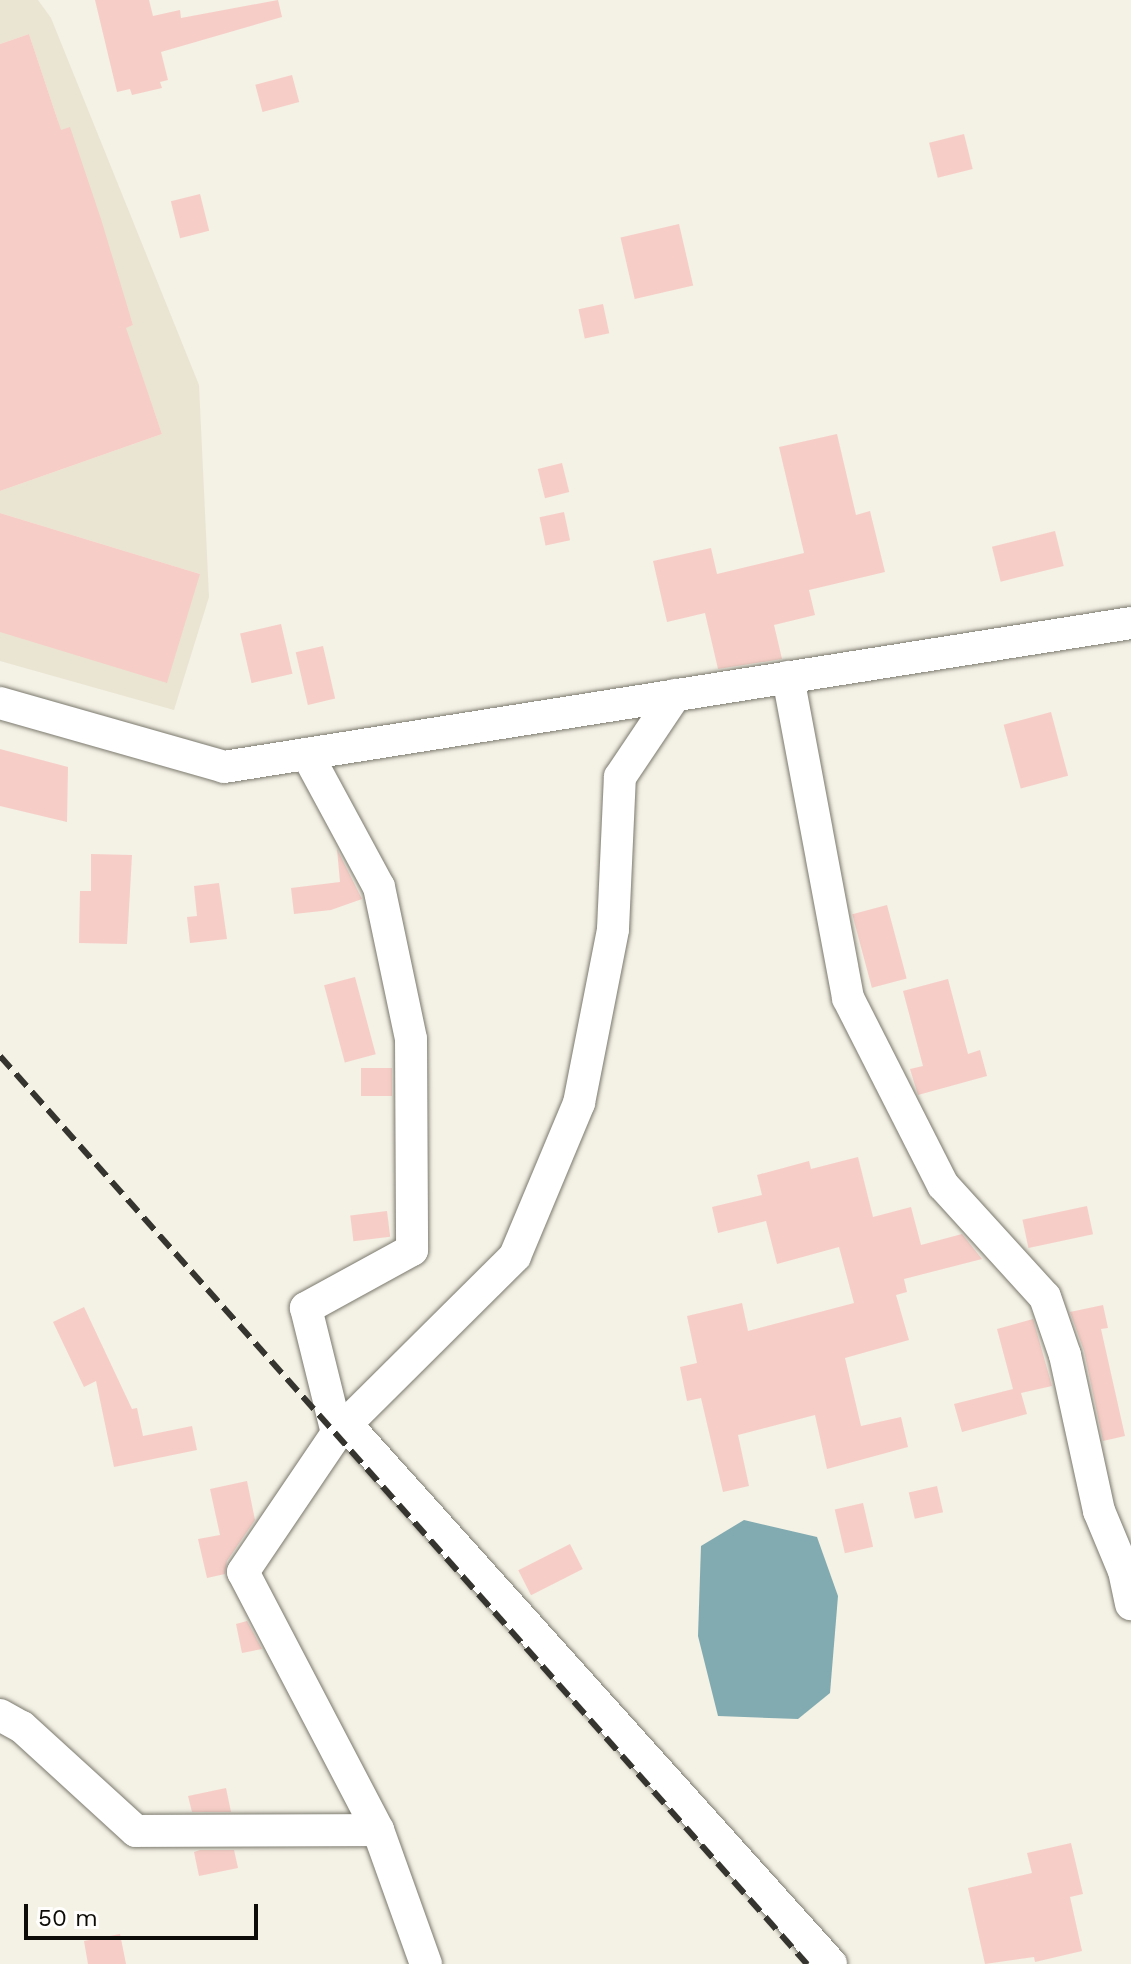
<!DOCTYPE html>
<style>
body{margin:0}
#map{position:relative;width:1131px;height:1964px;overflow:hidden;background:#f4f1e5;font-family:"Work Sans",sans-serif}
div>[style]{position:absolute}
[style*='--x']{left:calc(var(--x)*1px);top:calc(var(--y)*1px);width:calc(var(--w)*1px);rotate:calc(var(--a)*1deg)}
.built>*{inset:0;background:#eae5d2}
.water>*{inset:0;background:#81abb1}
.building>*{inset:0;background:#f6cec7;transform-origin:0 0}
.roads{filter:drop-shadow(0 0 2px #7b796e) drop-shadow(0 0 2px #7b796e)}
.street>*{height:32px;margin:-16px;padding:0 16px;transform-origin:16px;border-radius:16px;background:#fff}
.rail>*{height:6px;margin-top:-3px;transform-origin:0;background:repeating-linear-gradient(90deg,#35342e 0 16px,transparent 0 24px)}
span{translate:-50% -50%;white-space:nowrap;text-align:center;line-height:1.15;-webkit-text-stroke:8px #fffefc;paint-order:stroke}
.scale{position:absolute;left:24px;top:1904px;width:234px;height:36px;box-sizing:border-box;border:4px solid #0d0c08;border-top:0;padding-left:10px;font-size:24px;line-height:28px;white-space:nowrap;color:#0d0c08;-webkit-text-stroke:6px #fffefc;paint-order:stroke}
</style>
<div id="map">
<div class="built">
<i style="clip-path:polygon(0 0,38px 0,51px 18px,199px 385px,209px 597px,174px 710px,0 661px,0 632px,200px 574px,0 513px,0 491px,162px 434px,129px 339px,0 370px,133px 325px,104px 237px,0 150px,58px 121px,29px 34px,0 44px)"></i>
</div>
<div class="water">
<i style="clip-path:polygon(744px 1520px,817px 1537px,838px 1596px,830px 1693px,798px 1719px,718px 1716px,698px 1636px,701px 1546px)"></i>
</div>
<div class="building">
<i style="clip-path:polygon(95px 0,149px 0,153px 16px,180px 10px,181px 18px,278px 0,282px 17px,161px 52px,168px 80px,160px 82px,162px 88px,132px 95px,130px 89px,117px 92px)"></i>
<i style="clip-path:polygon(29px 34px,61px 130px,70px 127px,101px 219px,133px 325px,126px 328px,162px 434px,0 491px,0 44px)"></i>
<i style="left:292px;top:75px;width:28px;height:38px;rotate:75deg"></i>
<i style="left:964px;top:134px;width:36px;height:36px;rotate:76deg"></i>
<i style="left:200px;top:194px;width:38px;height:30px;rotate:76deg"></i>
<i style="left:679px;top:224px;width:63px;height:60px;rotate:77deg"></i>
<i style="left:603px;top:304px;width:30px;height:25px;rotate:78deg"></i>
<i style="clip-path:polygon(837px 434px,856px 515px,870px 511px,885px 572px,809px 590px,815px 615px,774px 625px,782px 659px,718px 669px,705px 613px,667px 622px,653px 561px,711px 548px,717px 574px,804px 553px,779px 447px)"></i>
<i style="left:562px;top:463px;width:30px;height:25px;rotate:76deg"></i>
<i style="left:564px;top:512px;width:29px;height:25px;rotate:78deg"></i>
<i style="clip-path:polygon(0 513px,200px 574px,167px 683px,0 632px)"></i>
<i style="left:1055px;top:531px;width:36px;height:65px;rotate:76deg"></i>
<i style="left:281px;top:624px;width:51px;height:42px;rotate:77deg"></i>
<i style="left:323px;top:646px;width:54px;height:28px;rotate:77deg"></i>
<i style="left:1051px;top:712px;width:66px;height:49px;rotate:75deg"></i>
<i style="clip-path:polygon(0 749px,68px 767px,67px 822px,0 806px)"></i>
<i style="clip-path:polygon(337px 849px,362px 899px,331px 910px,294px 914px,291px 888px,340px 882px)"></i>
<i style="clip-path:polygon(91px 854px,132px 855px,127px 944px,79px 943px,80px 891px,91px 891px)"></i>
<i style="clip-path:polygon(219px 883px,227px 939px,190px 943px,187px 917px,197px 916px,194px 886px)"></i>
<i style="left:887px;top:905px;width:76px;height:36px;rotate:75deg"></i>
<i style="left:355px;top:977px;width:80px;height:32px;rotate:75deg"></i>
<i style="clip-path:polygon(948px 979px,968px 1054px,980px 1050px,987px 1076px,918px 1095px,910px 1069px,923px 1066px,903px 991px)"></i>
<i style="left:392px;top:1068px;width:28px;height:31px;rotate:90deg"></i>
<i style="clip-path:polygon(858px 1157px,873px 1217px,911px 1207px,921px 1245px,962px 1234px,982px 1259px,904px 1279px,907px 1292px,896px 1295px,909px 1340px,845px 1358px,861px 1426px,901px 1417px,908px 1447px,827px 1469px,815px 1415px,738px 1435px,749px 1486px,723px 1492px,701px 1398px,687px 1401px,680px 1367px,697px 1363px,687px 1316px,742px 1303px,748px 1331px,854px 1303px,839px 1247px,777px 1264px,766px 1221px,718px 1233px,712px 1207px,762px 1195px,757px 1175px,809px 1161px,811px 1169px)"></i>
<i style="left:1087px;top:1206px;width:29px;height:66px;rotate:78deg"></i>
<i style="left:387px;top:1211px;width:26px;height:37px;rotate:83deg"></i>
<i style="clip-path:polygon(1103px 1305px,1108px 1328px,1101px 1329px,1125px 1436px,1103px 1441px,1084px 1351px,1070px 1312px)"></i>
<i style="clip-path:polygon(84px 1307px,132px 1409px,137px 1408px,143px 1436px,192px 1426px,197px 1450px,114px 1467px,96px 1381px,84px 1387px,53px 1322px)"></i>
<i style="clip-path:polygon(1033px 1319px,1052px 1386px,1021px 1393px,1027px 1414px,962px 1432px,954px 1404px,1013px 1389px,997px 1329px)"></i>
<i style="clip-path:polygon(247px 1481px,255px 1520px,227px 1561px,225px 1574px,207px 1578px,198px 1539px,220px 1535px,210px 1489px)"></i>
<i style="left:937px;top:1486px;width:27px;height:29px;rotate:77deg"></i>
<i style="left:863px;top:1503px;width:45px;height:29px;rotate:77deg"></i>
<i style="left:570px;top:1544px;width:28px;height:58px;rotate:63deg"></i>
<i style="clip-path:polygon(247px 1621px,262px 1649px,242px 1653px,236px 1624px)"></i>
<i style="clip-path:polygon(226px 1788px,231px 1812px,192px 1812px,188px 1796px)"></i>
<i style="clip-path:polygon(1071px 1843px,1083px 1894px,1070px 1897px,1082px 1951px,1035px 1962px,1034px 1957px,985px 1964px,968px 1888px,1032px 1873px,1027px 1853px)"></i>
<i style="clip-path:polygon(200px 1850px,234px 1850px,238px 1868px,199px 1876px,194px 1852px)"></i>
<i style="clip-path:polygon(120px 1934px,126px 1964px,88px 1964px,84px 1941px)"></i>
</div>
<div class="roads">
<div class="street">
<i style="--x:788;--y:677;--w:327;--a:79.4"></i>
<i style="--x:848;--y:998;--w:210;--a:63.1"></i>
<i style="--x:943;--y:1185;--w:151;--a:47.7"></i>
<i style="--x:1045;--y:1297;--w:61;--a:71"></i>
<i style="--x:1065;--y:1355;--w:160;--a:77.7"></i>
<i style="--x:1099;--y:1511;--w:65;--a:67.4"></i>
<i style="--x:1124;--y:1571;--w:34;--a:78"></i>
<i style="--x:0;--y:703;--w:233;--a:15.9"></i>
<i style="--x:224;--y:767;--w:918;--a:-9.02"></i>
<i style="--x:307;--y:754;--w:151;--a:61.6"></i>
<i style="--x:379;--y:887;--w:155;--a:78.1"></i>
<i style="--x:411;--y:1039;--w:211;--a:89.7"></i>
<i style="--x:412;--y:1250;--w:121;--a:151.3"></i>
<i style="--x:306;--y:1308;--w:129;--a:76.1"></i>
<i style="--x:346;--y:1424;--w:726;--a:48.07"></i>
<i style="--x:0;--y:1715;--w:25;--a:29"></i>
<i style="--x:22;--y:1727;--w:154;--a:42.4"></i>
<i style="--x:136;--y:1831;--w:242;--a:-0.2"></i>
<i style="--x:426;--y:1964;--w:142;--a:-109.7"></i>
<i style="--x:378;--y:1830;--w:291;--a:-117.6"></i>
<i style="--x:243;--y:1572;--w:168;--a:-55.9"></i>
<i style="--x:337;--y:1433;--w:251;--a:-44.8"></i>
<i style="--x:515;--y:1256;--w:166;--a:-67.3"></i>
<i style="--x:579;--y:1103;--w:177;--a:-78.9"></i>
<i style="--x:613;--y:929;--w:152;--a:-87.4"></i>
<i style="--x:620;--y:777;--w:99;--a:-56.1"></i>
</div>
</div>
<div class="rail">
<i style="--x:0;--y:1056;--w:1215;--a:48.37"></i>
</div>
<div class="scale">50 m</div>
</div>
